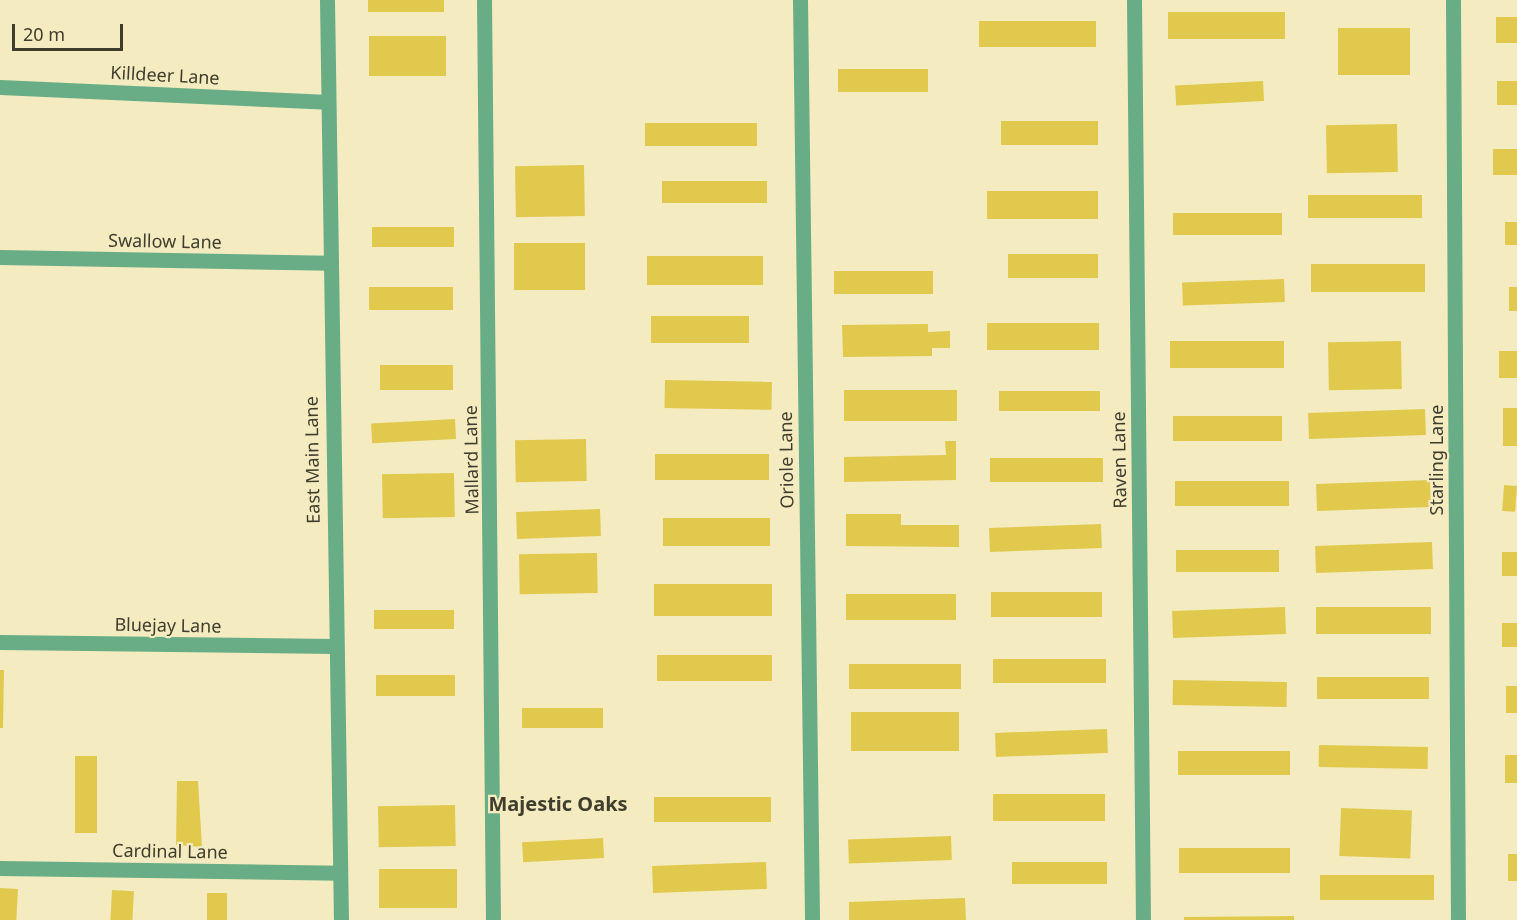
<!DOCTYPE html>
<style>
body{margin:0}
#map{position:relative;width:1517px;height:920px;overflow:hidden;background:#f4ecc0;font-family:"Noto Sans",sans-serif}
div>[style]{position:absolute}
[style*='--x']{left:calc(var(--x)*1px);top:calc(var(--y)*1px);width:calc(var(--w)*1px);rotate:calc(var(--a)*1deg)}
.building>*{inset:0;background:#e1c94d;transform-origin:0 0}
.minor>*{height:15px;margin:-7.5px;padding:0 7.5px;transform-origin:7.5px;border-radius:7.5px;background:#68ad86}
span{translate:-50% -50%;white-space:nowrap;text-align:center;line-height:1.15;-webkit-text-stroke:4.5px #f4ecc0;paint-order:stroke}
.street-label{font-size:18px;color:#403d2c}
.neighbourhood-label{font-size:20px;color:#403d2c;font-weight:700}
.scale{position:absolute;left:12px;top:24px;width:111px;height:27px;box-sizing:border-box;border:3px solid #403d2c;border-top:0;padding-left:8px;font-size:18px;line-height:21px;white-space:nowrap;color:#403d2c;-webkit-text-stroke:4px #f4ecc0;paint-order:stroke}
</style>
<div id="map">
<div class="building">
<i style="left:368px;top:0;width:76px;height:12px"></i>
<i style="left:1168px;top:12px;width:117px;height:27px"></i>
<i style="left:1517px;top:17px;width:26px;height:21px;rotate:90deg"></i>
<i style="left:1096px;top:21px;width:26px;height:117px;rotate:90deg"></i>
<i style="left:1338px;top:28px;width:72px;height:47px"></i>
<i style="left:369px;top:36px;width:77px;height:40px"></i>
<i style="left:928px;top:69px;width:23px;height:90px;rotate:90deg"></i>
<i style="left:1263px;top:81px;width:20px;height:88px;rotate:87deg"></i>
<i style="left:1497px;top:81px;width:20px;height:24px"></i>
<i style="left:1001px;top:121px;width:97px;height:24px"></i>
<i style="left:757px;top:123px;width:23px;height:112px;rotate:90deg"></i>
<i style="left:1397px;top:124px;width:48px;height:71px;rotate:89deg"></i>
<i style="left:1517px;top:149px;width:26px;height:24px;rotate:90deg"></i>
<i style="left:584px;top:165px;width:51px;height:69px;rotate:89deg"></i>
<i style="left:662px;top:181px;width:105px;height:22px"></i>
<i style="left:987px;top:191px;width:111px;height:28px"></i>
<i style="left:1422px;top:195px;width:23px;height:114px;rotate:90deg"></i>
<i style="left:1282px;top:213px;width:22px;height:109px;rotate:90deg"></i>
<i style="left:1505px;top:222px;width:12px;height:23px"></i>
<i style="left:372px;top:227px;width:82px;height:20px"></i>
<i style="left:514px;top:243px;width:71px;height:47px"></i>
<i style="left:1098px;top:254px;width:24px;height:90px;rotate:90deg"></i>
<i style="left:647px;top:256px;width:116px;height:29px"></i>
<i style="left:1425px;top:264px;width:28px;height:114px;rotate:90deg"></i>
<i style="left:834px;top:271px;width:99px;height:23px"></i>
<i style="left:1284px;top:279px;width:23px;height:102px;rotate:88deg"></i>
<i style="left:453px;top:287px;width:23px;height:84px;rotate:90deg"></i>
<i style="left:1509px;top:287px;width:8px;height:24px"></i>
<i style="left:651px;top:316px;width:98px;height:27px"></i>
<i style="left:1099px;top:323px;width:27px;height:112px;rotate:90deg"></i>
<i style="clip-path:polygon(928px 324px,928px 332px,950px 331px,950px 348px,932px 348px,932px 356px,843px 357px,842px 325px)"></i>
<i style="left:1284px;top:341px;width:27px;height:114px;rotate:90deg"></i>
<i style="left:1401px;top:341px;width:48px;height:73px;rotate:89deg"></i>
<i style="left:1517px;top:351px;width:27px;height:18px;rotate:90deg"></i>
<i style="left:453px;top:365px;width:25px;height:73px;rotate:90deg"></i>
<i style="left:665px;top:380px;width:107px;height:28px;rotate:1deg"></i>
<i style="left:844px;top:390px;width:113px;height:31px"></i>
<i style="left:1100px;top:391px;width:20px;height:101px;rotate:90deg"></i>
<i style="left:1503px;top:408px;width:14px;height:38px"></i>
<i style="left:1425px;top:409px;width:26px;height:117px;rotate:88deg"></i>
<i style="left:1173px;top:416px;width:109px;height:25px"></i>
<i style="left:455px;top:419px;width:20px;height:84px;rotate:87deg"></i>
<i style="left:586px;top:439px;width:42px;height:71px;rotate:89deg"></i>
<i style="clip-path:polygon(945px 441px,956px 441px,956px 480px,844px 482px,844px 457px,946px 455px)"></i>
<i style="left:769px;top:454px;width:26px;height:114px;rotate:90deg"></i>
<i style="left:990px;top:458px;width:113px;height:24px"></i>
<i style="left:454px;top:473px;width:44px;height:72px;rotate:89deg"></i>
<i style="left:1430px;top:480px;width:27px;height:114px;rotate:88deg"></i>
<i style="left:1289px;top:481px;width:25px;height:114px;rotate:90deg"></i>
<i style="left:1504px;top:485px;width:13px;height:26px;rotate:4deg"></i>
<i style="left:600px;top:509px;width:27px;height:84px;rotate:88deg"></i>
<i style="clip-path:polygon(846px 514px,901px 514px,901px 525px,959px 525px,959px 547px,846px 546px)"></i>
<i style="left:663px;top:518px;width:107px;height:28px"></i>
<i style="left:1101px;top:524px;width:24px;height:112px;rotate:88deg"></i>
<i style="left:1432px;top:542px;width:27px;height:117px;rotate:88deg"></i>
<i style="left:1279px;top:550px;width:22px;height:103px;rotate:90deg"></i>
<i style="left:1502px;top:552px;width:15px;height:24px"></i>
<i style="left:597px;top:553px;width:40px;height:78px;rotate:89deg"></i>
<i style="left:772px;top:584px;width:32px;height:118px;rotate:90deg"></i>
<i style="left:1102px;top:592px;width:25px;height:111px;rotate:90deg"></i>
<i style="left:956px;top:594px;width:26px;height:110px;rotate:90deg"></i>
<i style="left:1285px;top:607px;width:27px;height:113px;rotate:88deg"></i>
<i style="left:1431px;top:607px;width:27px;height:115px;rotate:90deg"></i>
<i style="left:454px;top:610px;width:19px;height:80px;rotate:90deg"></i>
<i style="left:1502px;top:623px;width:15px;height:24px"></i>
<i style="left:657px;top:655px;width:115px;height:26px"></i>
<i style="left:1106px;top:659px;width:24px;height:113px;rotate:90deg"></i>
<i style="left:849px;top:664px;width:112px;height:25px"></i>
<i style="clip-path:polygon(0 670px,4px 670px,3px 728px,0 728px)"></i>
<i style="left:455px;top:675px;width:21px;height:79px;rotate:90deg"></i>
<i style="left:1317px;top:677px;width:112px;height:22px"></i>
<i style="left:1173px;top:680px;width:114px;height:25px;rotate:1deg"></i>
<i style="left:1506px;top:686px;width:11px;height:27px"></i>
<i style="left:603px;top:708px;width:20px;height:81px;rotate:90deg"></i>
<i style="left:851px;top:712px;width:108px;height:39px"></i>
<i style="left:1107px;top:729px;width:24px;height:112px;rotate:88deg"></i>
<i style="left:1319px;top:745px;width:109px;height:22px;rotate:1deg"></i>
<i style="left:1290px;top:751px;width:24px;height:112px;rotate:90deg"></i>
<i style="left:1505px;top:755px;width:12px;height:28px"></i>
<i style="left:75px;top:756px;width:22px;height:77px"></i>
<i style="clip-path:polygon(177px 781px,198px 781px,202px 847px,176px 845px)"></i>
<i style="left:1105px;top:794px;width:27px;height:112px;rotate:90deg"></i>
<i style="left:771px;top:797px;width:25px;height:117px;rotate:90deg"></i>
<i style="left:455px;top:805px;width:41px;height:77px;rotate:89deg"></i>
<i style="left:1341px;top:808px;width:71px;height:48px;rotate:2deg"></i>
<i style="left:951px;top:836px;width:24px;height:103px;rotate:88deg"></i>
<i style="left:603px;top:838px;width:20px;height:81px;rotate:87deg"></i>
<i style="left:1179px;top:848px;width:111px;height:25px"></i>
<i style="left:1508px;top:854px;width:9px;height:27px"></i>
<i style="left:766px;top:862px;width:27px;height:114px;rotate:88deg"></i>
<i style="left:1107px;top:862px;width:22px;height:95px;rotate:90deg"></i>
<i style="left:457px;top:869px;width:39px;height:78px;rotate:90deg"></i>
<i style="left:1434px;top:875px;width:25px;height:114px;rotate:90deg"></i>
<i style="left:0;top:888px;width:18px;height:32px;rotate:3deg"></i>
<i style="left:112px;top:890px;width:22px;height:30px;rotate:3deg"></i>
<i style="left:207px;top:893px;width:20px;height:27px"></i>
<i style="clip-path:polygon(965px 898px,966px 920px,849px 920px,849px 902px)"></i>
<i style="clip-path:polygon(1294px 916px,1294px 920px,1184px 920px,1184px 917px)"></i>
</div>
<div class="minor">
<i style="--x:327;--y:0;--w:920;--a:89.13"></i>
<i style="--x:484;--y:0;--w:920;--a:89.44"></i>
<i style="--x:800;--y:0;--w:920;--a:89.25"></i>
<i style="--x:1134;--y:0;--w:920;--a:89.44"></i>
<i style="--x:1453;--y:0;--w:920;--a:89.69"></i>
<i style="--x:0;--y:87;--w:328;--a:2.6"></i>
<i style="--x:0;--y:257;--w:329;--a:1"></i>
<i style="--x:0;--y:642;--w:335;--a:0.7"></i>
<i style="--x:0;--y:868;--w:340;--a:0.8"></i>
</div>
<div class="street-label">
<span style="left:165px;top:75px;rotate:3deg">Killdeer Lane</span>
<span style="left:165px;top:241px;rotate:1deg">Swallow Lane</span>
<span style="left:312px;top:460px;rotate:-91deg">East Main Lane</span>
<span style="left:471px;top:460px;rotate:-91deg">Mallard Lane</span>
<span style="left:786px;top:460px;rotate:-91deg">Oriole Lane</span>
<span style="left:1119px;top:460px;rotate:-91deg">Raven Lane</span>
<span style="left:1436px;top:460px;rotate:-90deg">Starling Lane</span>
<span style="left:168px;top:625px;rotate:1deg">Bluejay Lane</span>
<span style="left:170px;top:851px;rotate:1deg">Cardinal Lane</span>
</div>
<div class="neighbourhood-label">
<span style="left:558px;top:803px">Majestic Oaks</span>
</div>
<div class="scale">20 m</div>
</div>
